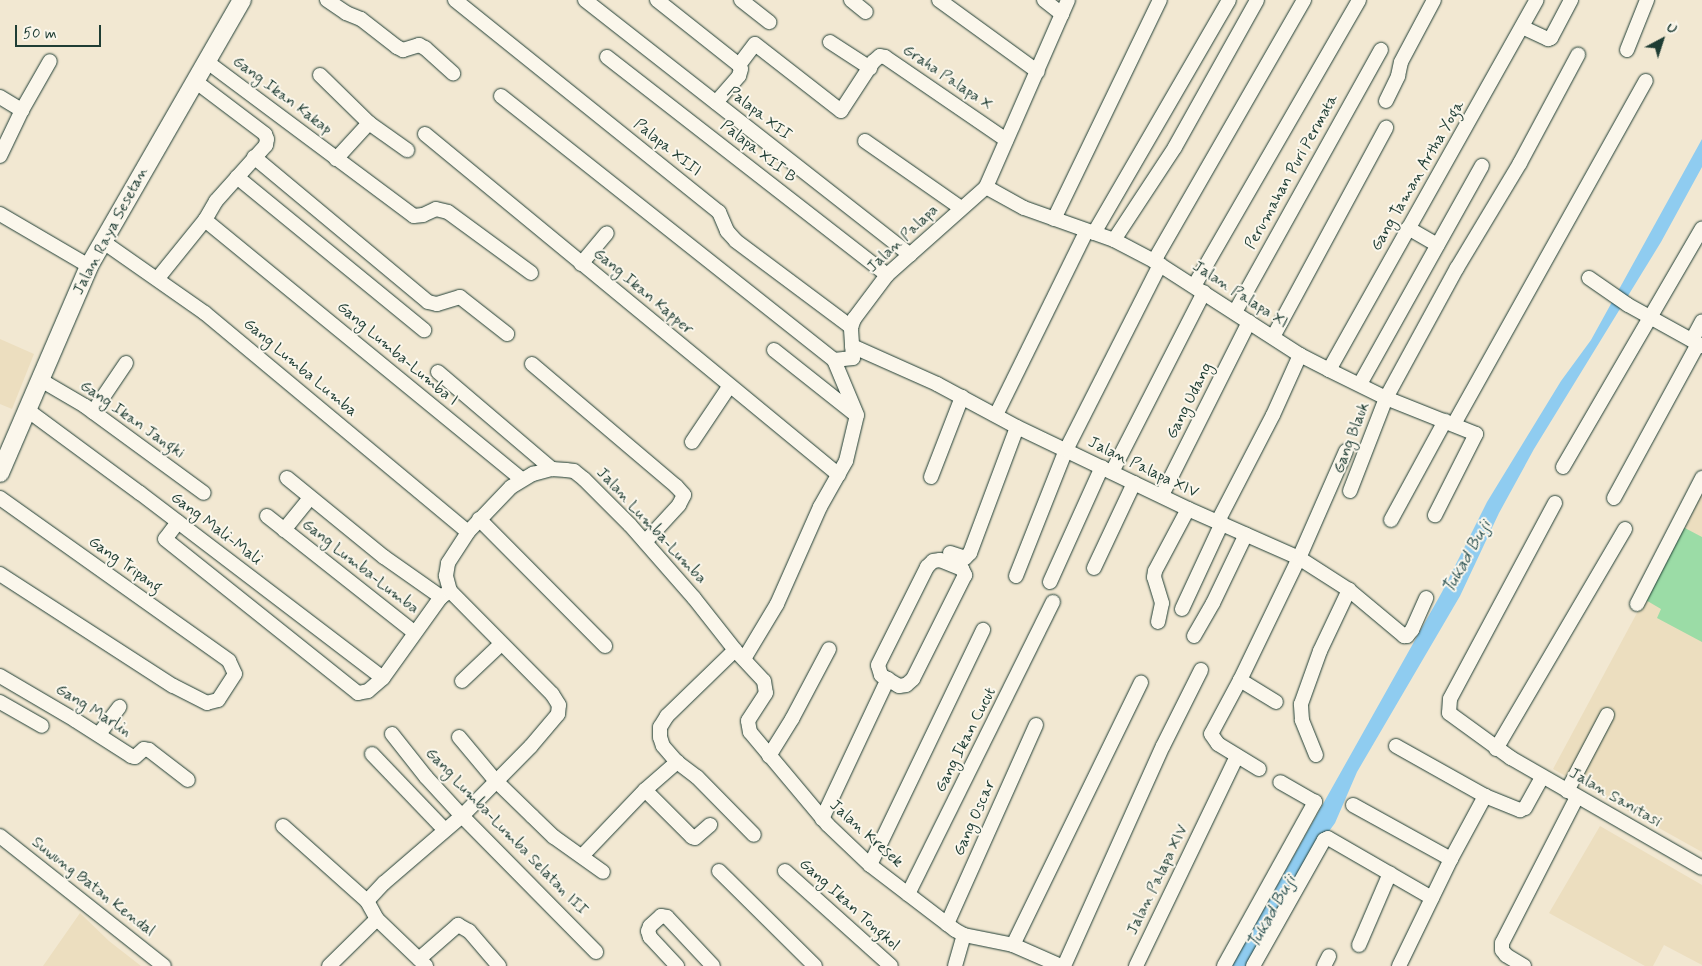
<!DOCTYPE html>
<style>
body{margin:0}
#map{position:relative;width:1702px;height:966px;overflow:hidden;background:#f2e8d2;font-family:Mynerve,sans-serif}
div>[style]{position:absolute}
[style*='--x']{left:calc(var(--x)*1px);top:calc(var(--y)*1px);width:calc(var(--w)*1px);rotate:calc(var(--a)*1deg)}
.built>*{inset:0;background:#ecdebf}
.green>*{inset:0;background:#9bdca6}
.water>*{inset:0;background:#8fccf0}
.roads{filter:drop-shadow(0 0 1px #1f3d34) drop-shadow(0 0 1px #1f3d34)}
.minor>*{height:14px;margin:-7px;padding:0 7px;transform-origin:7px;border-radius:7px;background:#fbf7ec}
.major>*{height:18px;margin:-9px;padding:0 9px;transform-origin:9px;border-radius:9px;background:#fbf7ec}
span{translate:-50% -50%;white-space:nowrap;text-align:center;line-height:1.15;-webkit-text-stroke:4px #fbf7ec;paint-order:stroke}
.street-label{font-size:16px;color:#1f3d34}
.water-label{font-size:18px;color:#355a5a;font-style:italic}
.north{position:absolute;left:1637px;top:15px;width:50px;height:50px;-webkit-text-stroke:4px #fbf7ec;paint-order:stroke;rotate:40deg;font-size:14px;font-weight:700;line-height:20px;text-align:center;color:#1f3d34}
.north::after{content:'';display:block;margin:auto;width:18px;height:22px;background:#1f3d34;clip-path:polygon(50% 0,100% 100%,50% 72%,0 100%)}
.scale{position:absolute;left:15px;top:25px;width:86px;height:22px;box-sizing:border-box;border:2px solid #1f3d34;border-top:0;padding-left:6px;font-size:15px;line-height:18px;white-space:nowrap;color:#1f3d34;-webkit-text-stroke:4px #fbf7ec;paint-order:stroke}
</style>
<div id="map">
<div class="built">
<i style="clip-path:polygon(0 339px,34px 354px,12px 409px,0 404px)"></i>
<i style="clip-path:polygon(1702px 492px,1702px 852px,1553px 769px)"></i>
<i style="clip-path:polygon(1600px 826px,1702px 885px,1702px 965px,1664px 945px,1653px 966px,1645px 966px,1549px 913px)"></i>
<i style="clip-path:polygon(80px 913px,109px 941px,141px 966px,43px 966px)"></i>
</div>
<div class="green">
<i style="clip-path:polygon(1683px 527px,1702px 537px,1702px 642px,1657px 618px,1661px 609px,1644px 599px)"></i>
</div>
<div class="water">
<i style="clip-path:polygon(1702px 139px,1702px 167px,1661px 242px,1534px 449px,1499px 513px,1460px 596px,1357px 772px,1335px 823px,1314px 852px,1252px 966px,1232px 966px,1442px 592px,1487px 502px,1561px 381px,1591px 340px)"></i>
</div>
<div class="roads">
<div class="minor">
<i style="--x:327;--y:0;--w:23;--a:34"></i>
<i style="--x:346;--y:13;--w:16;--a:22"></i>
<i style="--x:361;--y:19;--w:46;--a:37.9"></i>
<i style="--x:397;--y:47;--w:7;--a:27"></i>
<i style="--x:403;--y:50;--w:17;--a:-17"></i>
<i style="--x:419;--y:45;--w:7;--a:27"></i>
<i style="--x:425;--y:48;--w:38;--a:42"></i>
<i style="--x:455;--y:0;--w:339;--a:38.8"></i>
<i style="--x:719;--y:212;--w:21;--a:67"></i>
<i style="--x:727;--y:231;--w:13;--a:48"></i>
<i style="--x:736;--y:241;--w:144;--a:36.8"></i>
<i style="--x:585;--y:0;--w:413;--a:38.1"></i>
<i style="--x:657;--y:0;--w:105;--a:38.4"></i>
<i style="--x:739;--y:65;--w:4;--a:63"></i>
<i style="--x:741;--y:69;--w:7;--a:106"></i>
<i style="--x:739;--y:76;--w:35;--a:131"></i>
<i style="--x:741;--y:0;--w:36;--a:38"></i>
<i style="--x:851;--y:0;--w:19;--a:39"></i>
<i style="--x:939;--y:0;--w:122;--a:36"></i>
<i style="--x:1044;--y:0;--w:23;--a:38"></i>
<i style="--x:1522;--y:27;--w:29;--a:25"></i>
<i style="--x:1548;--y:39;--w:3;--a:-18"></i>
<i style="--x:1551;--y:38;--w:43;--a:-62.2"></i>
<i style="--x:830;--y:42;--w:48;--a:33"></i>
<i style="--x:1627;--y:50;--w:54;--a:-68.2"></i>
<i style="--x:607;--y:57;--w:355;--a:37.9"></i>
<i style="--x:206;--y:61;--w:259;--a:36.7"></i>
<i style="--x:414;--y:216;--w:9;--a:-6"></i>
<i style="--x:423;--y:215;--w:14;--a:-25"></i>
<i style="--x:436;--y:209;--w:12;--a:14"></i>
<i style="--x:448;--y:212;--w:103;--a:36.3"></i>
<i style="--x:739;--y:65;--w:26;--a:-53"></i>
<i style="--x:755;--y:44;--w:109;--a:37.9"></i>
<i style="--x:841;--y:111;--w:59;--a:-56.9"></i>
<i style="--x:873;--y:62;--w:9;--a:-41"></i>
<i style="--x:880;--y:56;--w:5;--a:11"></i>
<i style="--x:885;--y:57;--w:147;--a:34.4"></i>
<i style="--x:320;--y:75;--w:69;--a:44.4"></i>
<i style="--x:369;--y:123;--w:47;--a:35.4"></i>
<i style="--x:501;--y:96;--w:425;--a:38.4"></i>
<i style="--x:0;--y:97;--w:26;--a:31"></i>
<i style="--x:1386;--y:101;--w:28;--a:-64"></i>
<i style="--x:1398;--y:76;--w:14;--a:-78"></i>
<i style="--x:1401;--y:62;--w:70;--a:-62"></i>
<i style="--x:425;--y:134;--w:536;--a:39.48"></i>
<i style="--x:865;--y:141;--w:117;--a:34.9"></i>
<i style="--x:0;--y:156;--w:51;--a:-64.4"></i>
<i style="--x:22;--y:110;--w:56;--a:-60.3"></i>
<i style="--x:254;--y:157;--w:226;--a:39.8"></i>
<i style="--x:428;--y:302;--w:9;--a:13"></i>
<i style="--x:437;--y:304;--w:24;--a:-17"></i>
<i style="--x:460;--y:297;--w:60;--a:38.2"></i>
<i style="--x:336;--y:159;--w:49;--a:-47.5"></i>
<i style="--x:237;--y:177;--w:242;--a:39.3"></i>
<i style="--x:986;--y:187;--w:43;--a:28.9"></i>
<i style="--x:1024;--y:208;--w:96;--a:19.6"></i>
<i style="--x:1114;--y:240;--w:45;--a:27.7"></i>
<i style="--x:1154;--y:261;--w:174;--a:32.8"></i>
<i style="--x:1300;--y:355;--w:33;--a:27"></i>
<i style="--x:1329;--y:370;--w:64;--a:26.2"></i>
<i style="--x:1386;--y:398;--w:97;--a:21.8"></i>
<i style="--x:1476;--y:434;--w:91;--a:116.8"></i>
<i style="--x:0;--y:214;--w:103;--a:30.3"></i>
<i style="--x:1054;--y:219;--w:243;--a:-64.2"></i>
<i style="--x:205;--y:220;--w:409;--a:39.3"></i>
<i style="--x:1408;--y:228;--w:34;--a:30"></i>
<i style="--x:1094;--y:233;--w:269;--a:-59.9"></i>
<i style="--x:1114;--y:240;--w:111;--a:-56.7"></i>
<i style="--x:1175;--y:147;--w:168;--a:-60.8"></i>
<i style="--x:102;--y:241;--w:126;--a:35"></i>
<i style="--x:205;--y:313;--w:342;--a:39.8"></i>
<i style="--x:1154;--y:261;--w:301;--a:-60.1"></i>
<i style="--x:581;--y:264;--w:40;--a:-50"></i>
<i style="--x:158;--y:278;--w:75;--a:-51"></i>
<i style="--x:205;--y:220;--w:22;--a:-60"></i>
<i style="--x:216;--y:201;--w:75;--a:-48.2"></i>
<i style="--x:266;--y:145;--w:6;--a:-81"></i>
<i style="--x:267;--y:139;--w:5;--a:-112"></i>
<i style="--x:265;--y:134;--w:88;--a:-142.9"></i>
<i style="--x:1589;--y:278;--w:47;--a:34.7"></i>
<i style="--x:1628;--y:305;--w:85;--a:29"></i>
<i style="--x:1194;--y:286;--w:330;--a:-60"></i>
<i style="--x:1235;--y:312;--w:300;--a:-60.9"></i>
<i style="--x:1273;--y:337;--w:238;--a:-61.6"></i>
<i style="--x:1692;--y:340;--w:21;--a:-62"></i>
<i style="--x:852;--y:346;--w:93;--a:24.1"></i>
<i style="--x:937;--y:384;--w:91;--a:28.3"></i>
<i style="--x:1017;--y:427;--w:190;--a:25.6"></i>
<i style="--x:1188;--y:509;--w:121;--a:23.8"></i>
<i style="--x:1299;--y:558;--w:136;--a:115.8"></i>
<i style="--x:1240;--y:680;--w:61;--a:118.2"></i>
<i style="--x:1211;--y:734;--w:12;--a:55"></i>
<i style="--x:1218;--y:744;--w:48;--a:31.4"></i>
<i style="--x:774;--y:350;--w:105;--a:38.4"></i>
<i style="--x:532;--y:364;--w:189;--a:40.3"></i>
<i style="--x:676;--y:486;--w:12;--a:48"></i>
<i style="--x:684;--y:495;--w:11;--a:117"></i>
<i style="--x:679;--y:505;--w:50;--a:132.6"></i>
<i style="--x:1329;--y:370;--w:424;--a:-60.7"></i>
<i style="--x:438;--y:372;--w:150;--a:40.4"></i>
<i style="--x:39;--y:379;--w:53;--a:30.4"></i>
<i style="--x:85;--y:406;--w:147;--a:36.2"></i>
<i style="--x:1360;--y:384;--w:250;--a:-60.8"></i>
<i style="--x:26;--y:409;--w:142;--a:36.4"></i>
<i style="--x:140;--y:493;--w:305;--a:37.3"></i>
<i style="--x:93;--y:412;--w:59;--a:-56"></i>
<i style="--x:996;--y:415;--w:204;--a:-63.8"></i>
<i style="--x:1454;--y:424;--w:393;--a:-60.8"></i>
<i style="--x:692;--y:442;--w:66;--a:-56.1"></i>
<i style="--x:1346;--y:451;--w:117;--a:113.7"></i>
<i style="--x:1299;--y:558;--w:59;--a:32.6"></i>
<i style="--x:1349;--y:590;--w:72;--a:39.9"></i>
<i style="--x:1404;--y:636;--w:3;--a:0"></i>
<i style="--x:1407;--y:636;--w:8;--a:-50"></i>
<i style="--x:1412;--y:630;--w:35;--a:-66"></i>
<i style="--x:1563;--y:467;--w:276;--a:-59.8"></i>
<i style="--x:1112;--y:472;--w:202;--a:-62.9"></i>
<i style="--x:931;--y:477;--w:86;--a:-68.8"></i>
<i style="--x:287;--y:478;--w:125;--a:39.2"></i>
<i style="--x:384;--y:557;--w:70;--a:35.1"></i>
<i style="--x:1350;--y:491;--w:100;--a:-68.8"></i>
<i style="--x:1386;--y:398;--w:148;--a:-61.4"></i>
<i style="--x:1457;--y:268;--w:122;--a:-59"></i>
<i style="--x:1520;--y:163;--w:123;--a:-61.8"></i>
<i style="--x:1162;--y:495;--w:194;--a:-63.3"></i>
<i style="--x:0;--y:498;--w:281;--a:35.4"></i>
<i style="--x:229;--y:661;--w:14;--a:65"></i>
<i style="--x:235;--y:674;--w:31;--a:123"></i>
<i style="--x:218;--y:700;--w:11;--a:165"></i>
<i style="--x:207;--y:703;--w:38;--a:-153"></i>
<i style="--x:173;--y:686;--w:206;--a:-147.1"></i>
<i style="--x:1614;--y:498;--w:175;--a:-61.4"></i>
<i style="--x:1555;--y:503;--w:222;--a:118.2"></i>
<i style="--x:1450;--y:699;--w:14;--a:94"></i>
<i style="--x:1449;--y:713;--w:77;--a:36"></i>
<i style="--x:1511;--y:758;--w:220;--a:29.9"></i>
<i style="--x:267;--y:516;--w:187;--a:38.3"></i>
<i style="--x:479;--y:519;--w:179;--a:45.2"></i>
<i style="--x:1391;--y:520;--w:113;--a:-61.4"></i>
<i style="--x:1218;--y:521;--w:119;--a:-62.6"></i>
<i style="--x:1273;--y:415;--w:66;--a:-65.8"></i>
<i style="--x:178;--y:522;--w:21;--a:127"></i>
<i style="--x:165;--y:539;--w:247;--a:38.6"></i>
<i style="--x:358;--y:693;--w:10;--a:-11"></i>
<i style="--x:368;--y:691;--w:20;--a:-41"></i>
<i style="--x:383;--y:678;--w:100;--a:-54.4"></i>
<i style="--x:441;--y:597;--w:11;--a:-34"></i>
<i style="--x:284;--y:530;--w:41;--a:-50.9"></i>
<i style="--x:950;--y:553;--w:16;--a:18"></i>
<i style="--x:965;--y:558;--w:7;--a:-45"></i>
<i style="--x:970;--y:553;--w:134;--a:-69.5"></i>
<i style="--x:940;--y:560;--w:24;--a:22"></i>
<i style="--x:962;--y:569;--w:7;--a:63"></i>
<i style="--x:965;--y:575;--w:116;--a:116.6"></i>
<i style="--x:913;--y:679;--w:9;--a:139"></i>
<i style="--x:906;--y:685;--w:7;--a:172"></i>
<i style="--x:899;--y:686;--w:21;--a:-149"></i>
<i style="--x:881;--y:675;--w:10;--a:-107"></i>
<i style="--x:878;--y:665;--w:110;--a:-63.4"></i>
<i style="--x:927;--y:567;--w:8;--a:-45"></i>
<i style="--x:933;--y:561;--w:7;--a:-8"></i>
<i style="--x:1094;--y:568;--w:94;--a:-64.8"></i>
<i style="--x:1016;--y:576;--w:136;--a:-68.4"></i>
<i style="--x:1066;--y:450;--w:208;--a:-63.1"></i>
<i style="--x:1050;--y:582;--w:126;--a:-65.7"></i>
<i style="--x:1637;--y:604;--w:142;--a:-62.7"></i>
<i style="--x:1182;--y:609;--w:95;--a:-65.1"></i>
<i style="--x:1158;--y:622;--w:19;--a:-78"></i>
<i style="--x:1162;--y:603;--w:27;--a:-107"></i>
<i style="--x:1154;--y:577;--w:6;--a:-81"></i>
<i style="--x:1155;--y:571;--w:70;--a:-62"></i>
<i style="--x:1194;--y:636;--w:38;--a:-60"></i>
<i style="--x:1213;--y:603;--w:76;--a:-64.4"></i>
<i style="--x:735;--y:650;--w:95;--a:135.9"></i>
<i style="--x:667;--y:716;--w:13;--a:122"></i>
<i style="--x:660;--y:727;--w:10;--a:90"></i>
<i style="--x:660;--y:737;--w:9;--a:72"></i>
<i style="--x:663;--y:746;--w:21;--a:49"></i>
<i style="--x:677;--y:762;--w:25;--a:37"></i>
<i style="--x:697;--y:777;--w:81;--a:45.5"></i>
<i style="--x:744;--y:659;--w:64;--a:-59"></i>
<i style="--x:777;--y:604;--w:106;--a:-66.1"></i>
<i style="--x:820;--y:507;--w:53;--a:-60.5"></i>
<i style="--x:846;--y:461;--w:47;--a:-76.6"></i>
<i style="--x:857;--y:415;--w:60;--a:-112.7"></i>
<i style="--x:834;--y:360;--w:19;--a:-6"></i>
<i style="--x:853;--y:358;--w:31;--a:-94"></i>
<i style="--x:851;--y:327;--w:9;--a:-69"></i>
<i style="--x:854;--y:319;--w:55;--a:-53.1"></i>
<i style="--x:887;--y:275;--w:132;--a:-41.6"></i>
<i style="--x:986;--y:187;--w:204;--a:-66.3"></i>
<i style="--x:0;--y:676;--w:87;--a:30.4"></i>
<i style="--x:75;--y:720;--w:67;--a:32.7"></i>
<i style="--x:131;--y:756;--w:4;--a:14"></i>
<i style="--x:135;--y:757;--w:12;--a:-42"></i>
<i style="--x:144;--y:749;--w:5;--a:11"></i>
<i style="--x:149;--y:750;--w:49;--a:37.6"></i>
<i style="--x:1240;--y:680;--w:42;--a:31.4"></i>
<i style="--x:462;--y:681;--w:54;--a:-43.5"></i>
<i style="--x:0;--y:702;--w:48;--a:29.7"></i>
<i style="--x:99;--y:734;--w:34;--a:-53"></i>
<i style="--x:392;--y:734;--w:55;--a:51.7"></i>
<i style="--x:426;--y:777;--w:53;--a:47.3"></i>
<i style="--x:462;--y:816;--w:191;--a:45.4"></i>
<i style="--x:459;--y:737;--w:56;--a:50.1"></i>
<i style="--x:495;--y:780;--w:52;--a:44.2"></i>
<i style="--x:532;--y:816;--w:30;--a:44"></i>
<i style="--x:554;--y:837;--w:60;--a:35.5"></i>
<i style="--x:1396;--y:746;--w:102;--a:29.3"></i>
<i style="--x:1485;--y:796;--w:38;--a:22"></i>
<i style="--x:1520;--y:810;--w:5;--a:-22"></i>
<i style="--x:1525;--y:808;--w:35;--a:-61"></i>
<i style="--x:1496;--y:749;--w:255;--a:-59.6"></i>
<i style="--x:372;--y:754;--w:105;--a:46.2"></i>
<i style="--x:1316;--y:755;--w:38;--a:-112"></i>
<i style="--x:1302;--y:720;--w:16;--a:-94"></i>
<i style="--x:1301;--y:704;--w:56;--a:-70.3"></i>
<i style="--x:1320;--y:651;--w:68;--a:-64.6"></i>
<i style="--x:769;--y:756;--w:44;--a:-58.1"></i>
<i style="--x:792;--y:719;--w:79;--a:-62.1"></i>
<i style="--x:645;--y:790;--w:66;--a:45"></i>
<i style="--x:692;--y:837;--w:3;--a:18"></i>
<i style="--x:695;--y:838;--w:20;--a:-41"></i>
<i style="--x:1567;--y:791;--w:86;--a:-62.2"></i>
<i style="--x:1353;--y:805;--w:112;--a:28.9"></i>
<i style="--x:822;--y:819;--w:155;--a:-64.8"></i>
<i style="--x:283;--y:826;--w:113;--a:41.8"></i>
<i style="--x:0;--y:836;--w:209;--a:38.4"></i>
<i style="--x:582;--y:856;--w:91;--a:-46.3"></i>
<i style="--x:645;--y:790;--w:43;--a:-41.2"></i>
<i style="--x:870;--y:865;--w:261;--a:-64.3"></i>
<i style="--x:719;--y:871;--w:135;--a:44.7"></i>
<i style="--x:785;--y:871;--w:142;--a:41.9"></i>
<i style="--x:908;--y:894;--w:326;--a:-63.6"></i>
<i style="--x:367;--y:901;--w:25;--a:-47"></i>
<i style="--x:384;--y:883;--w:103;--a:-40.7"></i>
<i style="--x:462;--y:816;--w:98;--a:-45.4"></i>
<i style="--x:531;--y:746;--w:42;--a:-49.8"></i>
<i style="--x:558;--y:714;--w:9;--a:-84"></i>
<i style="--x:559;--y:705;--w:13;--a:-122"></i>
<i style="--x:552;--y:694;--w:145;--a:-134.7"></i>
<i style="--x:450;--y:591;--w:16;--a:-105"></i>
<i style="--x:446;--y:576;--w:13;--a:-81"></i>
<i style="--x:448;--y:563;--w:37;--a:-57"></i>
<i style="--x:468;--y:532;--w:62;--a:-46.3"></i>
<i style="--x:511;--y:487;--w:26;--a:-31"></i>
<i style="--x:533;--y:474;--w:20;--a:-15"></i>
<i style="--x:552;--y:469;--w:14;--a:4"></i>
<i style="--x:566;--y:470;--w:8;--a:7"></i>
<i style="--x:574;--y:471;--w:13;--a:39"></i>
<i style="--x:584;--y:479;--w:65;--a:45"></i>
<i style="--x:630;--y:525;--w:97;--a:48.8"></i>
<i style="--x:694;--y:598;--w:66;--a:51.7"></i>
<i style="--x:735;--y:650;--w:42;--a:46.9"></i>
<i style="--x:764;--y:681;--w:12;--a:81"></i>
<i style="--x:766;--y:693;--w:33;--a:123"></i>
<i style="--x:748;--y:721;--w:11;--a:80"></i>
<i style="--x:750;--y:732;--w:121;--a:50"></i>
<i style="--x:828;--y:825;--w:58;--a:43.6"></i>
<i style="--x:870;--y:865;--w:107;--a:37.4"></i>
<i style="--x:955;--y:930;--w:10;--a:29"></i>
<i style="--x:964;--y:935;--w:50;--a:11.5"></i>
<i style="--x:1013;--y:945;--w:52;--a:23.6"></i>
<i style="--x:367;--y:901;--w:21;--a:61"></i>
<i style="--x:377;--y:919;--w:68;--a:43.8"></i>
<i style="--x:947;--y:924;--w:218;--a:-65.9"></i>
<i style="--x:1013;--y:945;--w:292;--a:-64"></i>
<i style="--x:1359;--y:945;--w:78;--a:-66.7"></i>
<i style="--x:419;--y:959;--w:52;--a:-41.1"></i>
<i style="--x:458;--y:925;--w:13;--a:29"></i>
<i style="--x:469;--y:931;--w:46;--a:49.4"></i>
<i style="--x:329;--y:966;--w:67;--a:-44.4"></i>
<i style="--x:677;--y:966;--w:40;--a:-133"></i>
<i style="--x:650;--y:937;--w:6;--a:-108"></i>
<i style="--x:648;--y:931;--w:5;--a:-68"></i>
<i style="--x:650;--y:926;--w:15;--a:-42"></i>
<i style="--x:661;--y:916;--w:6;--a:9"></i>
<i style="--x:667;--y:917;--w:67;--a:46.8"></i>
<i style="--x:955;--y:966;--w:32;--a:-74"></i>
<i style="--x:1064;--y:966;--w:241;--a:-65.8"></i>
<i style="--x:1163;--y:746;--w:85;--a:-63.4"></i>
<i style="--x:1136;--y:966;--w:233;--a:-64.3"></i>
<i style="--x:1224;--y:966;--w:188;--a:-61"></i>
<i style="--x:1315;--y:802;--w:40;--a:-150.3"></i>
<i style="--x:1253;--y:966;--w:145;--a:-60.6"></i>
<i style="--x:1324;--y:840;--w:4;--a:-27"></i>
<i style="--x:1328;--y:838;--w:120;--a:30"></i>
<i style="--x:1324;--y:966;--w:11;--a:-63"></i>
<i style="--x:1399;--y:966;--w:119;--a:-64.1"></i>
<i style="--x:1451;--y:859;--w:72;--a:-61.6"></i>
<i style="--x:1524;--y:966;--w:21;--a:-149"></i>
<i style="--x:1506;--y:955;--w:6;--a:-129"></i>
<i style="--x:1502;--y:950;--w:7;--a:-90"></i>
<i style="--x:1502;--y:943;--w:164;--a:-62.8"></i>
</div>
<div class="major">
<i style="--x:0;--y:473;--w:225;--a:-66.7"></i>
<i style="--x:89;--y:266;--w:307;--a:-60.1"></i>
</div>
</div>
<div class="street-label">
<span style="left:947px;top:78px;rotate:34deg">Graha Palapa X</span>
<span style="left:282px;top:96px;rotate:37deg">Gang Ikan Kakap</span>
<span style="left:759px;top:114px;rotate:38deg">Palapa XII</span>
<span style="left:667px;top:148px;rotate:39deg">Palapa XIII</span>
<span style="left:758px;top:152px;rotate:38deg">Palapa XII B</span>
<span style="left:1292px;top:172px;rotate:-61deg">Perumahan Puri Permata</span>
<span style="left:1418px;top:176px;rotate:-60deg">Gang Taman Artha Yoga</span>
<span style="left:111px;top:231px;rotate:-62deg">Jalan Raya Sesetan</span>
<span style="left:903px;top:239px;rotate:-43deg">Jalan Palapa</span>
<span style="left:643px;top:292px;rotate:40deg">Gang Ikan Kapper</span>
<span style="left:1240px;top:295px;rotate:33deg">Jalan Palapa XI</span>
<span style="left:397px;top:354px;rotate:40deg">Gang Lumba-Lumba I</span>
<span style="left:300px;top:368px;rotate:40deg">Gang Lumba Lumba</span>
<span style="left:1190px;top:401px;rotate:-63deg">Gang Udang</span>
<span style="left:132px;top:420px;rotate:35deg">Gang Ikan Jangki</span>
<span style="left:1352px;top:438px;rotate:-69deg">Gang Blauk</span>
<span style="left:1143px;top:468px;rotate:26deg">Jalan Palapa XIV</span>
<span style="left:651px;top:526px;rotate:47deg">Jalan Lumba-Lumba</span>
<span style="left:216px;top:529px;rotate:37deg">Gang Mali-Mali</span>
<span style="left:125px;top:565px;rotate:35deg">Gang Tripang</span>
<span style="left:360px;top:567px;rotate:38deg">Gang Lumba-Lumba</span>
<span style="left:93px;top:711px;rotate:32deg">Gang Marlin</span>
<span style="left:966px;top:740px;rotate:-63deg">Gang Ikan Cucut</span>
<span style="left:1615px;top:798px;rotate:30deg">Jalan Sanitasi</span>
<span style="left:975px;top:818px;rotate:-66deg">Gang Oscar</span>
<span style="left:506px;top:832px;rotate:46deg">Gang Lumba-Lumba Selatan III</span>
<span style="left:866px;top:834px;rotate:42deg">Jalan Kresek</span>
<span style="left:1158px;top:880px;rotate:-64deg">Jalan Palapa XIV</span>
<span style="left:93px;top:887px;rotate:38deg">Suwung Batan Kendal</span>
<span style="left:849px;top:905px;rotate:42deg">Gang Ikan Tongkol</span>
</div>
<div class="water-label">
<span style="left:1467px;top:557px;rotate:-61deg">Tukad Buji</span>
<span style="left:1272px;top:912px;rotate:-61deg">Tukad Buji</span>
</div>
<div class="north">U</div>
<div class="scale">50 m</div>
</div>
